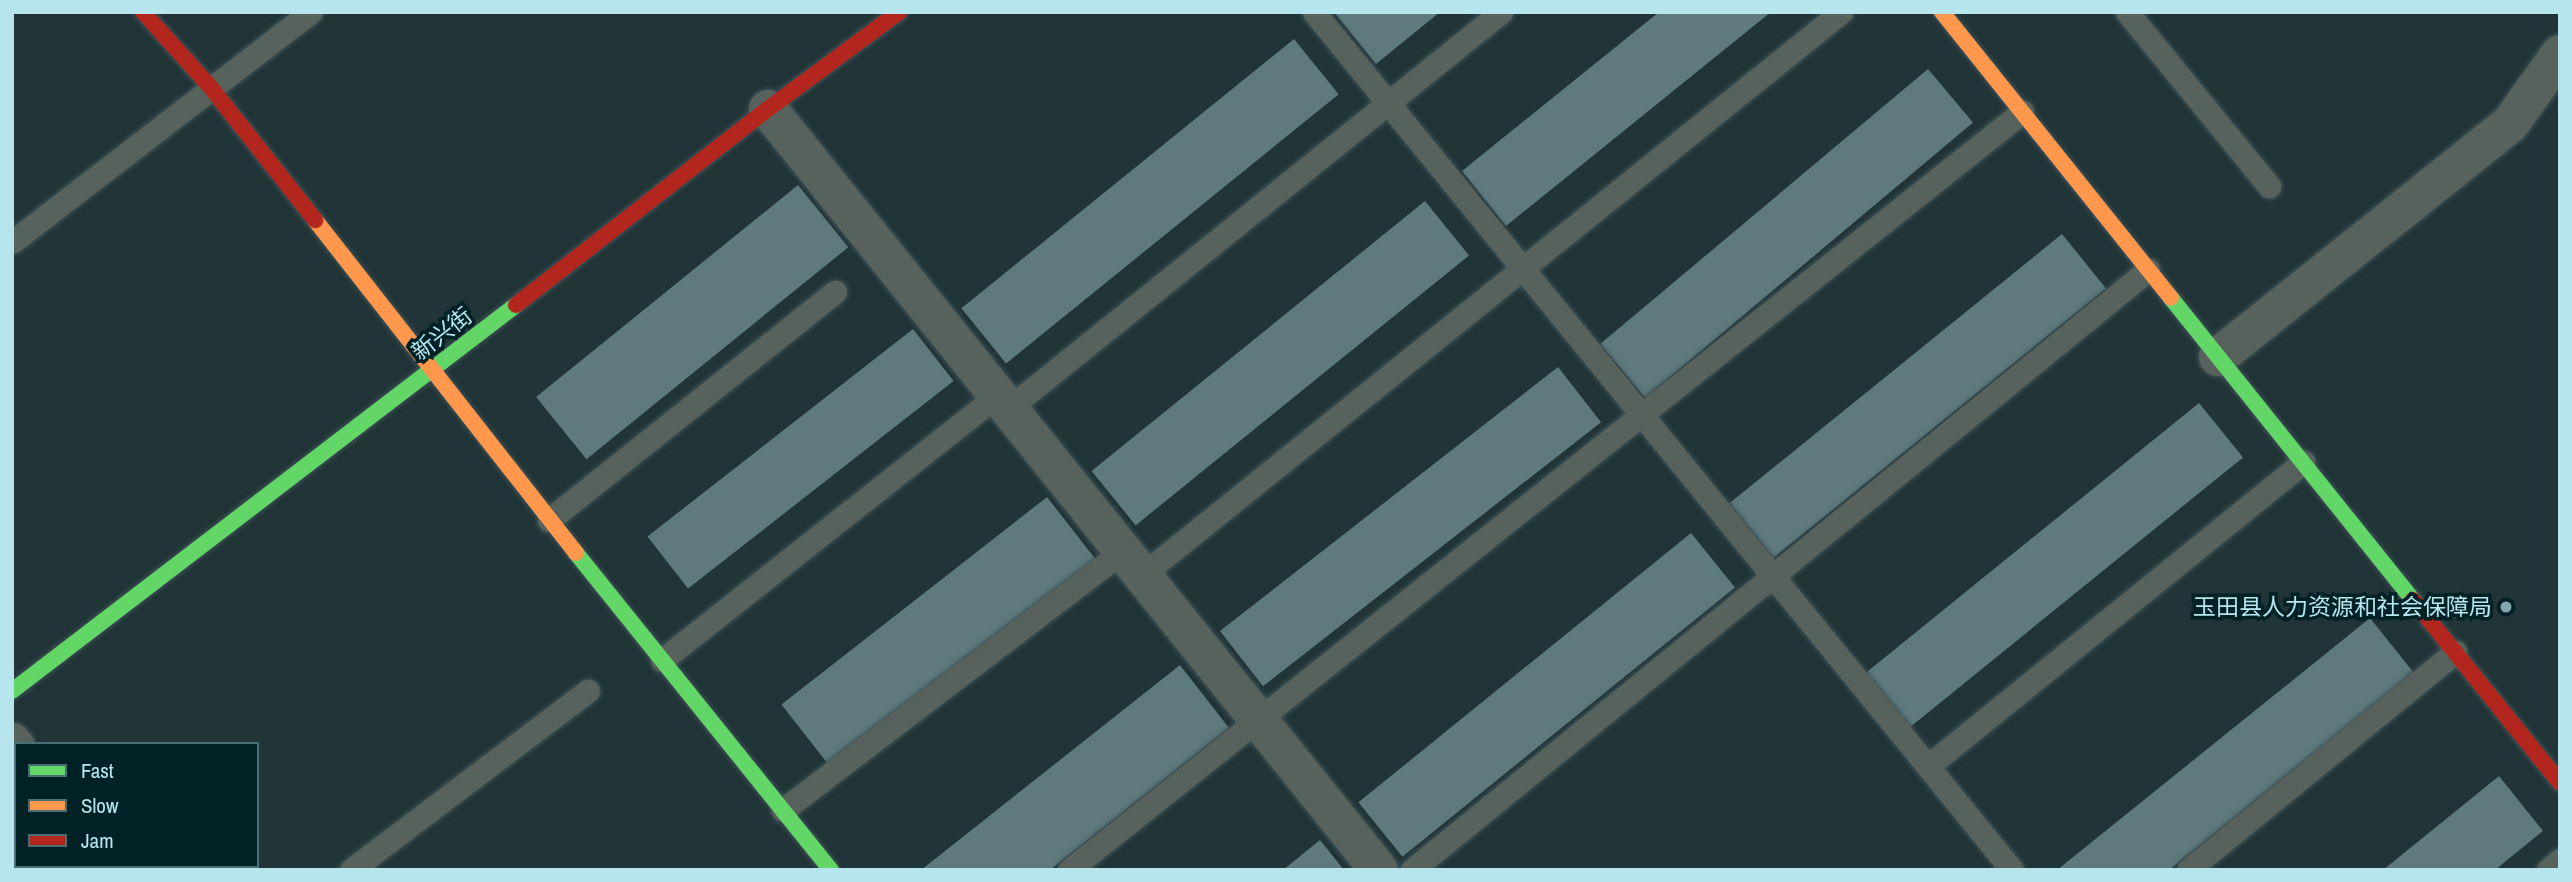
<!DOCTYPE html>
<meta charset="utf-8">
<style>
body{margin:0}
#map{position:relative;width:2572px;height:882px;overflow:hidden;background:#213437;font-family:"Archivo Narrow","Noto Sans SC",sans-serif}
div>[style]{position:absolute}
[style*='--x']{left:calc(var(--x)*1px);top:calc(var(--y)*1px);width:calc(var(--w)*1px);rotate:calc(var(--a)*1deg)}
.building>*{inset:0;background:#5e7a7e;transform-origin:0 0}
.roads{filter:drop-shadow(0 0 2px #3d5256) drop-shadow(0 0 2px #3d5256)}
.lane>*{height:23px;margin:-11.5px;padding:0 11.5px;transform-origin:11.5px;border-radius:11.5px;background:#57625c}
.street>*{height:38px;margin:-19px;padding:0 19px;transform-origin:19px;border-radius:19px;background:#57625c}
.fast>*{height:16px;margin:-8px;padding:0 8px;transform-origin:8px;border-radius:8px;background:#63d668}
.slow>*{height:16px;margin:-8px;padding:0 8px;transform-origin:8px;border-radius:8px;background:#ff974d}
.jam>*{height:16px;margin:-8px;padding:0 8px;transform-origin:8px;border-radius:8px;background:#b3261e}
.dots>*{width:19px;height:19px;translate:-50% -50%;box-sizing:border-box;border:4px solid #002126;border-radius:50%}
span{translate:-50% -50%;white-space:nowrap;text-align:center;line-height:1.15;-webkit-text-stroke:7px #002126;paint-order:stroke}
.street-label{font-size:23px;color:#b6e5ed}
.poi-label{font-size:23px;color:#b6e5ed}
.right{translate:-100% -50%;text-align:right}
.frame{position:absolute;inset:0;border:14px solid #b6e5ed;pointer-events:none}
.legend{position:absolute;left:14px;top:742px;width:245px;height:126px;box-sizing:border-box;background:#002126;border:2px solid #496f76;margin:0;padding:9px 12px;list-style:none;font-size:21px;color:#b6e5ed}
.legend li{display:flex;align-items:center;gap:14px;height:35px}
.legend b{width:35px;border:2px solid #496f76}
</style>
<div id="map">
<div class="building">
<i style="clip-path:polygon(1334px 12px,1440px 12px,1376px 64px)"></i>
<i style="clip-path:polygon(1659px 12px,1771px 12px,1506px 226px,1462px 171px)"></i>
<i style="left:1294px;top:39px;width:71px;height:428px;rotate:51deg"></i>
<i style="left:1928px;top:69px;width:70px;height:428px;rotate:50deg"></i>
<i style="left:798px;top:185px;width:80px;height:337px;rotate:51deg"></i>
<i style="left:1425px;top:201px;width:70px;height:429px;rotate:51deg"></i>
<i style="left:2062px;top:234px;width:70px;height:428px;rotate:51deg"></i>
<i style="left:913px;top:329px;width:66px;height:337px;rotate:52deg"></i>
<i style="left:1558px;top:367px;width:70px;height:429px;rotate:52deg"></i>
<i style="left:2199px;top:403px;width:70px;height:429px;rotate:51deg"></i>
<i style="left:1047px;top:497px;width:80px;height:337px;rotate:52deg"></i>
<i style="left:1691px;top:533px;width:70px;height:428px;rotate:51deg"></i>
<i style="clip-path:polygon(2370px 618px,2414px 673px,2169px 870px,2057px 870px)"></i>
<i style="clip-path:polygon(1180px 665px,1229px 728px,1050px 870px,921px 870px)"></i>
<i style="clip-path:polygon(2499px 776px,2543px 831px,2495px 870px,2383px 870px)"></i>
<i style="clip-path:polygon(1320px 840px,1344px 870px,1283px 870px)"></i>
</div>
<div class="roads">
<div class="lane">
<i style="--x:1314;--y:12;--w:1106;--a:50.87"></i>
<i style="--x:2127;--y:12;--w:225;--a:50.8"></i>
<i style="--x:12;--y:242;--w:377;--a:-37.6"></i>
<i style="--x:1009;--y:408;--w:632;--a:-38.83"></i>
<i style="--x:549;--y:520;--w:366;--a:-38.6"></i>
<i style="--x:1142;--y:575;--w:898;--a:-38.85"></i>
<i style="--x:662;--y:660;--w:428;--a:-38.3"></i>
<i style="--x:1928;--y:766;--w:483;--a:-39"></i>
<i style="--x:783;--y:810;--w:427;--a:-37.3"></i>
<i style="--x:351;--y:870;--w:297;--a:-37.1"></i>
<i style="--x:1069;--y:870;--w:1218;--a:-38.5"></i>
<i style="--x:1412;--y:870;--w:950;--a:-39.19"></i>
<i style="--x:2188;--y:870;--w:345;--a:-39.2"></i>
<i style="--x:2548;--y:870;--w:16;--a:-40"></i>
</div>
<div class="street">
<i style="--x:768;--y:109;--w:976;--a:51.24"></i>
<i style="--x:2218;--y:357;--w:374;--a:-38.6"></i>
<i style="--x:2510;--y:124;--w:86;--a:-54.5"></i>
<i style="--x:12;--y:742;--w:6;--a:51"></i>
<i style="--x:108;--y:866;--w:4;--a:63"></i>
</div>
<div class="fast">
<i style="--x:2171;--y:298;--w:387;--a:51.3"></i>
<i style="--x:576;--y:553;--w:407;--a:51.2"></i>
<i style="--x:12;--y:691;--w:635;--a:-37.45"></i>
</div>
<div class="slow">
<i style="--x:1942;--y:12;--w:366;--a:51.3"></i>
<i style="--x:315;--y:220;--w:423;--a:51.9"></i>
</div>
<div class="jam">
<i style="--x:143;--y:12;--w:103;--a:48.1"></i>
<i style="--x:212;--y:89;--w:167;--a:51.8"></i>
<i style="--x:516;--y:305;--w:319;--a:-37.9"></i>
<i style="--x:768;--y:109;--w:163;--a:-36.5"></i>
<i style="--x:2413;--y:600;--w:235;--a:51.2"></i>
</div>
</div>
<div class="dots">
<i style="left:2506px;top:607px;background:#82a7ad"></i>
</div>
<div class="street-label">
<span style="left:442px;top:334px;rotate:-38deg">新兴街</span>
</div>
<div class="poi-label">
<span class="right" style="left:2492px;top:607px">玉田县人力资源和社会保障局</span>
</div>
<div class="frame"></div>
<ul class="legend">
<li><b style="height:9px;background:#63d668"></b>Fast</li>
<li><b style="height:9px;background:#ff974d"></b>Slow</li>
<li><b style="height:9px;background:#b3261e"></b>Jam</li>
</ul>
</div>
